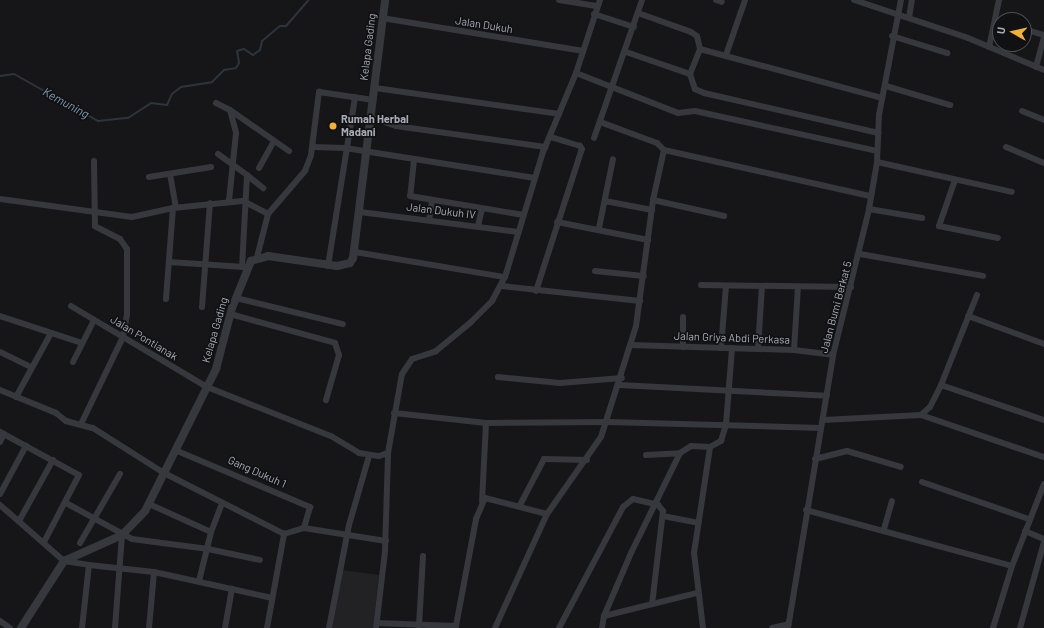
<!DOCTYPE html>
<style>
body{margin:0}
#map{position:relative;width:1044px;height:628px;overflow:hidden;background:#161618;font-family:Barlow,sans-serif}
div>[style]{position:absolute}
[style*='--x']{left:calc(var(--x)*1px);top:calc(var(--y)*1px);width:calc(var(--w)*1px);rotate:calc(var(--a)*1deg)}
.built>*{inset:0;background:#222225}
.stream>*{height:2px;margin:-1px;padding:0 1px;transform-origin:1px;border-radius:1px;background:#2c353c}
.minor>*{height:6px;margin:-3px;padding:0 3px;transform-origin:3px;border-radius:3px;background:#37383d}
.tertiary>*{height:8px;margin:-4px;padding:0 4px;transform-origin:4px;border-radius:4px;background:#37383d}
.dots>*{width:11px;height:11px;translate:-50% -50%;box-sizing:border-box;border:2px solid #111113;border-radius:50%}
span{translate:-50% -50%;white-space:nowrap;text-align:center;line-height:1.15;-webkit-text-stroke:3.5px #111113;paint-order:stroke}
.street-label{font-size:11px;color:#a8adb8}
.poi-label{font-size:11px;color:#a8adb8;font-weight:700}
.left{translate:0 -50%;text-align:left}
.water-label{font-size:12px;color:#7f9bb3;font-style:italic}
.north{position:absolute;left:992px;top:12px;width:40px;height:40px;box-sizing:border-box;background:#111113;border:1px solid #4d4f55;border-radius:50%;rotate:278deg;font-size:11px;font-weight:700;line-height:16px;text-align:center;color:#a8adb8}
.north::after{content:'';display:block;margin:auto;width:14px;height:18px;background:#f2b134;clip-path:polygon(50% 0,100% 100%,50% 72%,0 100%)}
</style>
<div id="map">
<div class="built">
<i style="clip-path:polygon(342px 570px,379px 575px,373px 628px,331px 628px)"></i>
</div>
<div class="stream">
<i style="--x:0;--y:76;--w:14;--a:-8"></i>
<i style="--x:14;--y:74;--w:96;--a:29.2"></i>
<i style="--x:98;--y:121;--w:30;--a:-6"></i>
<i style="--x:128;--y:118;--w:27;--a:-33"></i>
<i style="--x:151;--y:103;--w:16;--a:7"></i>
<i style="--x:167;--y:105;--w:12;--a:-66"></i>
<i style="--x:172;--y:94;--w:11;--a:-38"></i>
<i style="--x:181;--y:87;--w:31;--a:-9"></i>
<i style="--x:212;--y:82;--w:17;--a:-45"></i>
<i style="--x:224;--y:70;--w:12;--a:-9"></i>
<i style="--x:236;--y:68;--w:6;--a:-59"></i>
<i style="--x:239;--y:63;--w:12;--a:-99"></i>
<i style="--x:237;--y:51;--w:7;--a:-16"></i>
<i style="--x:244;--y:49;--w:11;--a:34"></i>
<i style="--x:253;--y:55;--w:9;--a:-36"></i>
<i style="--x:260;--y:50;--w:9;--a:-77"></i>
<i style="--x:262;--y:41;--w:23;--a:-40"></i>
<i style="--x:280;--y:26;--w:6;--a:0"></i>
<i style="--x:286;--y:26;--w:35;--a:-49"></i>
</div>
<div class="minor">
<i style="--x:559;--y:0;--w:38;--a:9"></i>
<i style="--x:716;--y:0;--w:6;--a:18"></i>
<i style="--x:854;--y:0;--w:120;--a:18.4"></i>
<i style="--x:968;--y:38;--w:82;--a:22.8"></i>
<i style="--x:638;--y:13;--w:56;--a:19.7"></i>
<i style="--x:691;--y:32;--w:7;--a:34"></i>
<i style="--x:697;--y:36;--w:13;--a:77"></i>
<i style="--x:700;--y:49;--w:188;--a:15.1"></i>
<i style="--x:594;--y:14;--w:42;--a:18"></i>
<i style="--x:382;--y:18;--w:204;--a:9.3"></i>
<i style="--x:909;--y:18;--w:18;--a:-81"></i>
<i style="--x:1024;--y:29;--w:21;--a:17"></i>
<i style="--x:892;--y:36;--w:58;--a:17.2"></i>
<i style="--x:989;--y:47;--w:48;--a:-78"></i>
<i style="--x:626;--y:52;--w:68;--a:19"></i>
<i style="--x:690;--y:74;--w:16;--a:72"></i>
<i style="--x:695;--y:89;--w:10;--a:24"></i>
<i style="--x:704;--y:93;--w:179;--a:12.9"></i>
<i style="--x:726;--y:55;--w:58;--a:-70.9"></i>
<i style="--x:1036;--y:67;--w:30;--a:-75"></i>
<i style="--x:576;--y:73;--w:110;--a:21.4"></i>
<i style="--x:678;--y:113;--w:17;--a:-7"></i>
<i style="--x:695;--y:111;--w:186;--a:12.4"></i>
<i style="--x:690;--y:74;--w:27;--a:-68"></i>
<i style="--x:886;--y:86;--w:67;--a:16.5"></i>
<i style="--x:375;--y:88;--w:186;--a:8"></i>
<i style="--x:216;--y:103;--w:16;--a:27"></i>
<i style="--x:230;--y:110;--w:24;--a:75"></i>
<i style="--x:236;--y:133;--w:68;--a:95.9"></i>
<i style="--x:230;--y:110;--w:72;--a:34.8"></i>
<i style="--x:1022;--y:111;--w:24;--a:22"></i>
<i style="--x:373;--y:118;--w:24;--a:19"></i>
<i style="--x:396;--y:126;--w:151;--a:8"></i>
<i style="--x:594;--y:138;--w:146;--a:-70.8"></i>
<i style="--x:313;--y:147;--w:32;--a:2"></i>
<i style="--x:345;--y:148;--w:192;--a:9"></i>
<i style="--x:1006;--y:147;--w:41;--a:22.8"></i>
<i style="--x:664;--y:150;--w:211;--a:12.6"></i>
<i style="--x:218;--y:154;--w:36;--a:36"></i>
<i style="--x:247;--y:175;--w:91;--a:93.1"></i>
<i style="--x:414;--y:160;--w:36;--a:96"></i>
<i style="--x:410;--y:196;--w:115;--a:9.5"></i>
<i style="--x:877;--y:162;--w:138;--a:12.5"></i>
<i style="--x:259;--y:168;--w:31;--a:-61"></i>
<i style="--x:170;--y:174;--w:34;--a:80"></i>
<i style="--x:247;--y:175;--w:21;--a:39"></i>
<i style="--x:149;--y:177;--w:63;--a:-9.2"></i>
<i style="--x:955;--y:180;--w:49;--a:109.2"></i>
<i style="--x:939;--y:226;--w:60;--a:11.5"></i>
<i style="--x:0;--y:199;--w:133;--a:7.8"></i>
<i style="--x:132;--y:217;--w:42;--a:-12.4"></i>
<i style="--x:173;--y:208;--w:70;--a:-5.7"></i>
<i style="--x:243;--y:201;--w:28;--a:27"></i>
<i style="--x:268;--y:214;--w:44;--a:104.3"></i>
<i style="--x:653;--y:200;--w:73;--a:12.7"></i>
<i style="--x:605;--y:201;--w:48;--a:10.8"></i>
<i style="--x:869;--y:209;--w:54;--a:9.6"></i>
<i style="--x:360;--y:212;--w:160;--a:7.2"></i>
<i style="--x:268;--y:214;--w:57;--a:-49.3"></i>
<i style="--x:305;--y:171;--w:17;--a:-69"></i>
<i style="--x:311;--y:155;--w:64;--a:-82.8"></i>
<i style="--x:319;--y:92;--w:55;--a:8.4"></i>
<i style="--x:429;--y:220;--w:20;--a:-81"></i>
<i style="--x:557;--y:222;--w:93;--a:11.2"></i>
<i style="--x:478;--y:226;--w:18;--a:-77"></i>
<i style="--x:599;--y:228;--w:70;--a:-78.5"></i>
<i style="--x:355;--y:252;--w:152;--a:9.5"></i>
<i style="--x:505;--y:277;--w:131;--a:-73.1"></i>
<i style="--x:543;--y:152;--w:86;--a:-67.3"></i>
<i style="--x:576;--y:73;--w:77;--a:-71.8"></i>
<i style="--x:860;--y:254;--w:125;--a:10.1"></i>
<i style="--x:169;--y:262;--w:75;--a:3.8"></i>
<i style="--x:328;--y:266;--w:171;--a:-80.9"></i>
<i style="--x:595;--y:271;--w:49;--a:5.8"></i>
<i style="--x:701;--y:285;--w:150;--a:0.8"></i>
<i style="--x:502;--y:286;--w:139;--a:6.2"></i>
<i style="--x:536;--y:291;--w:149;--a:-72.1"></i>
<i style="--x:582;--y:149;--w:4;--a:-124"></i>
<i style="--x:580;--y:146;--w:31;--a:-163"></i>
<i style="--x:236;--y:298;--w:110;--a:13.7"></i>
<i style="--x:166;--y:299;--w:91;--a:-85.6"></i>
<i style="--x:71;--y:306;--w:158;--a:30.8"></i>
<i style="--x:207;--y:387;--w:133;--a:21.6"></i>
<i style="--x:331;--y:436;--w:33;--a:31"></i>
<i style="--x:359;--y:453;--w:20;--a:9"></i>
<i style="--x:379;--y:456;--w:9;--a:-18"></i>
<i style="--x:202;--y:307;--w:104;--a:-85.6"></i>
<i style="--x:230;--y:314;--w:109;--a:15.4"></i>
<i style="--x:335;--y:343;--w:13;--a:72"></i>
<i style="--x:339;--y:355;--w:47;--a:106.1"></i>
<i style="--x:0;--y:316;--w:86;--a:18.2"></i>
<i style="--x:968;--y:316;--w:81;--a:20.2"></i>
<i style="--x:683;--y:317;--w:30;--a:90"></i>
<i style="--x:631;--y:345;--w:163;--a:1.8"></i>
<i style="--x:794;--y:350;--w:39;--a:7"></i>
<i style="--x:721;--y:348;--w:62;--a:-85.4"></i>
<i style="--x:758;--y:349;--w:63;--a:-86.4"></i>
<i style="--x:794;--y:350;--w:63;--a:-86.4"></i>
<i style="--x:0;--y:352;--w:34;--a:26"></i>
<i style="--x:73;--y:362;--w:47;--a:-63.4"></i>
<i style="--x:498;--y:377;--w:62;--a:5.5"></i>
<i style="--x:560;--y:383;--w:62;--a:-4.6"></i>
<i style="--x:620;--y:385;--w:207;--a:3"></i>
<i style="--x:941;--y:385;--w:109;--a:18.8"></i>
<i style="--x:0;--y:390;--w:61;--a:22.3"></i>
<i style="--x:56;--y:413;--w:13;--a:39"></i>
<i style="--x:66;--y:421;--w:28;--a:15"></i>
<i style="--x:93;--y:428;--w:84;--a:32.4"></i>
<i style="--x:164;--y:473;--w:135;--a:26.9"></i>
<i style="--x:284;--y:534;--w:21;--a:-17"></i>
<i style="--x:304;--y:528;--w:83;--a:9"></i>
<i style="--x:16;--y:397;--w:73;--a:-61.3"></i>
<i style="--x:394;--y:413;--w:93;--a:6.2"></i>
<i style="--x:486;--y:423;--w:78;--a:92.9"></i>
<i style="--x:921;--y:415;--w:130;--a:18.9"></i>
<i style="--x:823;--y:420;--w:98;--a:-2.9"></i>
<i style="--x:921;--y:415;--w:12;--a:-42"></i>
<i style="--x:930;--y:407;--w:25;--a:-63"></i>
<i style="--x:941;--y:385;--w:97;--a:-68.2"></i>
<i style="--x:486;--y:423;--w:122;--a:-0.5"></i>
<i style="--x:608;--y:422;--w:212;--a:1.6"></i>
<i style="--x:81;--y:424;--w:97;--a:-64.2"></i>
<i style="--x:123;--y:337;--w:22;--a:-80"></i>
<i style="--x:127;--y:315;--w:66;--a:-90"></i>
<i style="--x:127;--y:249;--w:12;--a:-125"></i>
<i style="--x:120;--y:239;--w:28;--a:-153"></i>
<i style="--x:95;--y:226;--w:65;--a:-90.9"></i>
<i style="--x:0;--y:432;--w:90;--a:28.6"></i>
<i style="--x:79;--y:475;--w:76;--a:117.6"></i>
<i style="--x:0;--y:442;--w:9;--a:-63"></i>
<i style="--x:175;--y:450;--w:147;--a:22.9"></i>
<i style="--x:310;--y:507;--w:22;--a:106"></i>
<i style="--x:646;--y:455;--w:34;--a:-3"></i>
<i style="--x:680;--y:453;--w:13;--a:-32"></i>
<i style="--x:691;--y:446;--w:19;--a:3"></i>
<i style="--x:710;--y:447;--w:13;--a:-29"></i>
<i style="--x:721;--y:441;--w:17;--a:-73"></i>
<i style="--x:726;--y:425;--w:77;--a:-85.5"></i>
<i style="--x:815;--y:459;--w:33;--a:-14"></i>
<i style="--x:847;--y:451;--w:56;--a:16.5"></i>
<i style="--x:922;--y:482;--w:113;--a:19.1"></i>
<i style="--x:0;--y:494;--w:55;--a:-61.6"></i>
<i style="--x:66;--y:503;--w:75;--a:28.6"></i>
<i style="--x:132;--y:539;--w:77;--a:7.5"></i>
<i style="--x:208;--y:549;--w:53;--a:11.9"></i>
<i style="--x:149;--y:504;--w:68;--a:24.3"></i>
<i style="--x:0;--y:505;--w:85;--a:41.2"></i>
<i style="--x:64;--y:561;--w:25;--a:9"></i>
<i style="--x:520;--y:505;--w:52;--a:-62.4"></i>
<i style="--x:544;--y:459;--w:43;--a:1.3"></i>
<i style="--x:806;--y:510;--w:213;--a:15.2"></i>
<i style="--x:663;--y:516;--w:36;--a:11"></i>
<i style="--x:19;--y:521;--w:70;--a:-60.9"></i>
<i style="--x:884;--y:529;--w:29;--a:-74"></i>
<i style="--x:1025;--y:531;--w:21;--a:23"></i>
<i style="--x:80;--y:543;--w:80;--a:-59.9"></i>
<i style="--x:199;--y:581;--w:50;--a:-76.2"></i>
<i style="--x:211;--y:532;--w:31;--a:-69"></i>
<i style="--x:604;--y:616;--w:96;--a:-13.9"></i>
<i style="--x:0;--y:621;--w:12;--a:35"></i>
<i style="--x:377;--y:623;--w:79;--a:2.2"></i>
<i style="--x:456;--y:626;--w:109;--a:-79.4"></i>
<i style="--x:476;--y:519;--w:23;--a:-67"></i>
<i style="--x:485;--y:498;--w:64;--a:14.5"></i>
<i style="--x:419;--y:626;--w:70;--a:-86.7"></i>
<i style="--x:82;--y:628;--w:63;--a:-83.7"></i>
<i style="--x:89;--y:565;--w:65;--a:6.1"></i>
<i style="--x:154;--y:572;--w:121;--a:12.4"></i>
<i style="--x:115;--y:628;--w:93;--a:-85.7"></i>
<i style="--x:149;--y:628;--w:56;--a:-84.9"></i>
<i style="--x:225;--y:628;--w:40;--a:-80"></i>
<i style="--x:267;--y:628;--w:96;--a:-79.7"></i>
<i style="--x:329;--y:628;--w:105;--a:-79"></i>
<i style="--x:349;--y:525;--w:72;--a:-73.8"></i>
<i style="--x:376;--y:628;--w:78;--a:-83.3"></i>
<i style="--x:385;--y:551;--w:98;--a:-88.2"></i>
<i style="--x:388;--y:453;--w:80;--a:-80"></i>
<i style="--x:402;--y:374;--w:18;--a:-56"></i>
<i style="--x:412;--y:359;--w:25;--a:-18"></i>
<i style="--x:436;--y:351;--w:45;--a:-39.6"></i>
<i style="--x:471;--y:322;--w:30;--a:-45"></i>
<i style="--x:492;--y:301;--w:27;--a:-62"></i>
<i style="--x:495;--y:628;--w:125;--a:-65.5"></i>
<i style="--x:547;--y:514;--w:94;--a:-55"></i>
<i style="--x:601;--y:437;--w:116;--a:-72.5"></i>
<i style="--x:636;--y:326;--w:127;--a:-82.3"></i>
<i style="--x:653;--y:200;--w:51;--a:-77.6"></i>
<i style="--x:664;--y:150;--w:10;--a:-135"></i>
<i style="--x:657;--y:143;--w:61;--a:-159.8"></i>
<i style="--x:559;--y:628;--w:137;--a:-62.1"></i>
<i style="--x:623;--y:507;--w:13;--a:-39"></i>
<i style="--x:633;--y:499;--w:26;--a:13"></i>
<i style="--x:658;--y:505;--w:8;--a:50"></i>
<i style="--x:663;--y:511;--w:94;--a:96.7"></i>
<i style="--x:602;--y:628;--w:12;--a:-81"></i>
<i style="--x:604;--y:616;--w:69;--a:-66.8"></i>
<i style="--x:631;--y:553;--w:111;--a:-63.9"></i>
<i style="--x:703;--y:628;--w:76;--a:-96.8"></i>
<i style="--x:694;--y:553;--w:107;--a:-81.4"></i>
<i style="--x:772;--y:628;--w:17;--a:-13"></i>
<i style="--x:788;--y:628;--w:277;--a:-80.6"></i>
<i style="--x:833;--y:355;--w:150;--a:-76.1"></i>
<i style="--x:869;--y:209;--w:48;--a:-80.3"></i>
<i style="--x:877;--y:162;--w:47;--a:-87.6"></i>
<i style="--x:879;--y:115;--w:117;--a:-79.2"></i>
<i style="--x:993;--y:628;--w:65;--a:-73"></i>
<i style="--x:1012;--y:566;--w:88;--a:-68.7"></i>
<i style="--x:1020;--y:628;--w:89;--a:-74.4"></i>
</div>
<div class="tertiary">
<i style="--x:21;--y:628;--w:80;--a:-57.3"></i>
<i style="--x:64;--y:561;--w:64;--a:-24.1"></i>
<i style="--x:122;--y:535;--w:33;--a:-46"></i>
<i style="--x:145;--y:511;--w:159;--a:-63.4"></i>
<i style="--x:216;--y:369;--w:63;--a:-75.3"></i>
<i style="--x:232;--y:308;--w:51;--a:-68"></i>
<i style="--x:251;--y:261;--w:18;--a:-16"></i>
<i style="--x:268;--y:256;--w:70;--a:8.2"></i>
<i style="--x:337;--y:266;--w:13;--a:-13"></i>
<i style="--x:350;--y:263;--w:6;--a:-59"></i>
<i style="--x:353;--y:258;--w:260;--a:-82.9"></i>
</div>
<div class="dots">
<i style="left:333px;top:126px;background:#f2b134"></i>
</div>
<div class="street-label">
<span style="left:484px;top:25px;rotate:9deg">Jalan Dukuh</span>
<span style="left:368px;top:47px;rotate:-83deg">Kelapa Gading</span>
<span style="left:441px;top:211px;rotate:7deg">Jalan Dukuh IV</span>
<span style="left:836px;top:307px;rotate:-75deg">Jalan Bumi Berkat 5</span>
<span style="left:215px;top:330px;rotate:-74deg">Kelapa Gading</span>
<span style="left:144px;top:338px;rotate:31deg">Jalan Pontianak</span>
<span style="left:732px;top:338px;rotate:2deg">Jalan Griya Abdi Perkasa</span>
<span style="left:257px;top:472px;rotate:24deg">Gang Dukuh 1</span>
</div>
<div class="poi-label">
<span class="left" style="left:341px;top:126px">Rumah Herbal<br>Madani</span>
</div>
<div class="water-label">
<span style="left:66px;top:103px;rotate:29deg">Kemuning</span>
</div>
<div class="north">U</div>
</div>
